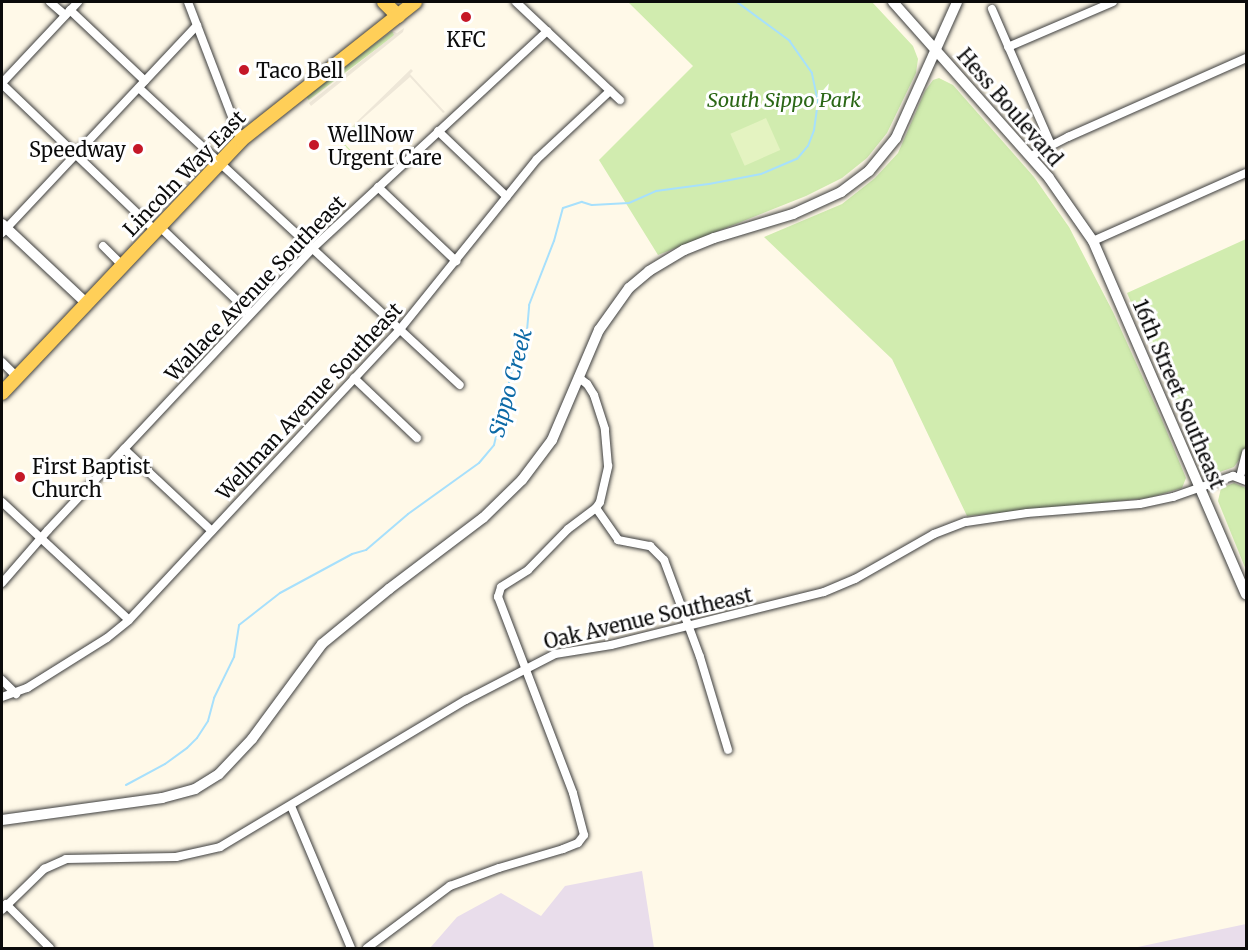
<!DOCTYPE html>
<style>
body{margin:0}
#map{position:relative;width:1248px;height:950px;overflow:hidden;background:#fff9e8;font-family:Merriweather,serif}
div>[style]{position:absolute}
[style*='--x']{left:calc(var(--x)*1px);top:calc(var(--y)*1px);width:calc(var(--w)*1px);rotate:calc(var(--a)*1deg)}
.industrial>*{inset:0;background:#e9ddeb}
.green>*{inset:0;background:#d1ecaf;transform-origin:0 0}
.pitch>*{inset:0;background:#e4f3c1;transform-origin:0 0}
.plaza>*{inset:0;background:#eee7d8}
.stream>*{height:2px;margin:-1px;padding:0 1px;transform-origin:1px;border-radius:1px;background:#a7e0fc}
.roads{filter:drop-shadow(0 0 2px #3e3e3e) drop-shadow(0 0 2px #3e3e3e)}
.minor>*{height:8px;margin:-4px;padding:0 4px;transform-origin:4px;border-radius:4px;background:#fff}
.tertiary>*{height:10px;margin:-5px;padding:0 5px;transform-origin:5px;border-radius:5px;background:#fff}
.primary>*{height:14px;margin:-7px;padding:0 7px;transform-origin:7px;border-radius:7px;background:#ffcf58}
.dots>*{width:16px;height:16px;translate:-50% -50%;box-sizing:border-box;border:3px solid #fff;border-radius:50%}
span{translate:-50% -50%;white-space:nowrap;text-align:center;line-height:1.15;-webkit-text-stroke:6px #fff;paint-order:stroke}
.poi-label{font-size:20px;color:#0b0b0b}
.left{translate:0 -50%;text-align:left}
.right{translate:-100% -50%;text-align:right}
.park-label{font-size:20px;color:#2b6716;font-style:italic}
.street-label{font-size:20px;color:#0b0b0b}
.water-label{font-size:21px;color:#0b69a6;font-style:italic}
.frame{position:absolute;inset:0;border:3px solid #0b0b0b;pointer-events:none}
</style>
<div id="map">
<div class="industrial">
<i style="clip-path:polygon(642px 871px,654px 948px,430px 948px,457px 917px,501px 893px,541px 916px,565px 886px)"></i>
<i style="clip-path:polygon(1246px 924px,1246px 948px,1133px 948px)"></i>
</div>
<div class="green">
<i style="clip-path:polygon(628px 2px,872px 2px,913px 46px,918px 59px,916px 73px,887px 133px,867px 158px,842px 178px,806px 196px,658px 255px,599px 160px,693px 66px)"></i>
<i style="left:392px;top:31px;width:5px;height:108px;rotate:53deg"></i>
<i style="clip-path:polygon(939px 78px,953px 85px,1034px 177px,1069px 227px,1113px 312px,1162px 420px,1186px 478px,1182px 488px,1148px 498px,967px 516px,892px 359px,764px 237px,842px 204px,875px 178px,898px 153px,925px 91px,933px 80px)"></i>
<i style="clip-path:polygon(357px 123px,359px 125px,342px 141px,373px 174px,338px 139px)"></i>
<i style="clip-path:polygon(1246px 239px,1246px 458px,1241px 457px,1234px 467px,1214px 474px,1203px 466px,1127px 293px)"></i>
<i style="clip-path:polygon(1234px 483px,1246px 488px,1246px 570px,1218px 501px,1221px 488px)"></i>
</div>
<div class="pitch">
<i style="left:766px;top:118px;width:35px;height:39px;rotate:66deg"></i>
</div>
<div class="plaza">
<i style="clip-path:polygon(404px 28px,403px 32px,311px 106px,309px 103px,394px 35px,392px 31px,397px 33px)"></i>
<i style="clip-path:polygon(411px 69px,413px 71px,410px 74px,445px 112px,443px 113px,410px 77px,336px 142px)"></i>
</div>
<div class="stream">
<i style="--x:126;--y:785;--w:44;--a:-28.3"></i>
<i style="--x:165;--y:764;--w:27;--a:-36"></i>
<i style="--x:187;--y:748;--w:14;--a:-45"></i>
<i style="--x:197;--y:738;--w:20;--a:-57"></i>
<i style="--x:208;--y:721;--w:24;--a:-75"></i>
<i style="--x:214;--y:698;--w:46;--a:-64"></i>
<i style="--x:234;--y:657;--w:32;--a:-81"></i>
<i style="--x:239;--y:625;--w:52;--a:-38"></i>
<i style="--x:280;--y:593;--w:82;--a:-28.4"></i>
<i style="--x:352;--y:554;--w:15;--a:-16"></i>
<i style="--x:366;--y:550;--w:55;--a:-40.6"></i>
<i style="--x:408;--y:514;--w:87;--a:-35.7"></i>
<i style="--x:479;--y:463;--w:23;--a:-50"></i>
<i style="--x:494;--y:445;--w:73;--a:-76.5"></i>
<i style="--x:511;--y:374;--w:28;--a:-69"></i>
<i style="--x:521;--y:348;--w:8;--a:-50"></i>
<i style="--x:526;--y:342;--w:37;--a:-85"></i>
<i style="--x:529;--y:305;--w:69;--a:-68.7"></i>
<i style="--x:554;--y:241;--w:34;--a:-75"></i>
<i style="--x:563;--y:208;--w:20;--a:-18"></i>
<i style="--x:582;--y:202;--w:10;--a:17"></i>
<i style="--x:592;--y:205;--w:37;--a:-3"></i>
<i style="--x:629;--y:203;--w:30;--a:-24"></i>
<i style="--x:656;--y:191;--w:53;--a:-7.5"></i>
<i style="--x:709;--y:184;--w:53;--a:-10.9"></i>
<i style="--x:761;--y:174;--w:39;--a:-23"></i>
<i style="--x:797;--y:159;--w:17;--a:-50"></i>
<i style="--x:808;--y:146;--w:17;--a:-69"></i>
<i style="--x:814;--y:130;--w:28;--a:-82"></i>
<i style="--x:818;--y:102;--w:30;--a:-102"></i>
<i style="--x:812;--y:73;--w:39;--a:-125"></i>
<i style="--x:790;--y:41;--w:66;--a:-143.7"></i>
</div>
<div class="roads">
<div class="minor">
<i style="--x:50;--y:2;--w:20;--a:41"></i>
<i style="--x:188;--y:2;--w:148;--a:69"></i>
<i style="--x:516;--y:2;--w:143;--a:43.3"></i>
<i style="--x:992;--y:9;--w:148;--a:66.5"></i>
<i style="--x:70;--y:10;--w:103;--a:43.4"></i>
<i style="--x:1008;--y:47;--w:114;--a:-23.2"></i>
<i style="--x:2;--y:83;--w:111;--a:-46.8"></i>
<i style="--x:2;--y:84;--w:211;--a:43.7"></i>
<i style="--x:139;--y:88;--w:437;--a:42.8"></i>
<i style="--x:438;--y:131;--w:95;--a:43.7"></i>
<i style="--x:1031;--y:156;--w:42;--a:-27.2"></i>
<i style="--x:1068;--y:137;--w:195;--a:-23.9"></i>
<i style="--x:378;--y:187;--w:108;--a:43.5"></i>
<i style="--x:159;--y:226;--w:126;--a:43.7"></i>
<i style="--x:2;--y:233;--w:285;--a:-46.8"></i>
<i style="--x:1093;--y:241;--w:167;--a:-24"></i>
<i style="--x:103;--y:246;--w:27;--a:45"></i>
<i style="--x:2;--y:362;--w:21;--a:45"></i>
<i style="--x:354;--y:378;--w:87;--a:43.6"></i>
<i style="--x:124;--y:449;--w:120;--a:43"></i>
<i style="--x:1240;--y:477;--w:25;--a:-76"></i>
<i style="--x:2;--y:502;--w:173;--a:42.9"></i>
<i style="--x:596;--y:508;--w:39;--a:55"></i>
<i style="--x:618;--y:540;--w:33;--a:11"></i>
<i style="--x:650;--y:546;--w:20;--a:45"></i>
<i style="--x:664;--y:560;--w:103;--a:69.6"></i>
<i style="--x:700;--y:657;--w:97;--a:73.2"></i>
<i style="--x:2;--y:583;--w:70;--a:-49"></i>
<i style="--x:48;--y:530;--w:388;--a:-46.8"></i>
<i style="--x:314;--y:247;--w:318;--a:-42.8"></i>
<i style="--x:2;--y:680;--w:20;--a:45"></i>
<i style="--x:2;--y:697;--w:27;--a:-20"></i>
<i style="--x:27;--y:688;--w:94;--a:-32"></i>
<i style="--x:107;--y:638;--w:28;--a:-39"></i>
<i style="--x:129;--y:620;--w:399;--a:-47"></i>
<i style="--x:401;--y:328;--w:217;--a:-51.2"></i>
<i style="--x:537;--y:159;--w:100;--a:-43"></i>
<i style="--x:291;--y:806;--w:154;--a:67.1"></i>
<i style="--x:6;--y:904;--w:62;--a:45"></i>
<i style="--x:2;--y:910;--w:59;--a:-44.3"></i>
<i style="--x:44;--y:869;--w:24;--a:-24"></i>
<i style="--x:66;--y:859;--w:110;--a:-1"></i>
<i style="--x:176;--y:857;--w:45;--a:-12.8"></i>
<i style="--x:220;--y:847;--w:287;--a:-30.9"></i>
<i style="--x:466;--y:700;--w:100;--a:-27.3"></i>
<i style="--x:555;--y:654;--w:57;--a:-9.1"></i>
<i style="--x:611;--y:645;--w:219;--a:-14"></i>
<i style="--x:824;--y:592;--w:34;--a:-23"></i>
<i style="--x:855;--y:579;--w:91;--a:-29.7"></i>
<i style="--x:934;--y:534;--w:34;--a:-21"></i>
<i style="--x:966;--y:522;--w:62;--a:-8.4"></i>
<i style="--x:1027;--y:513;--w:113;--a:-4.6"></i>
<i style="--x:1140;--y:504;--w:34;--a:-12"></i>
<i style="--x:1173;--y:497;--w:64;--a:-19.3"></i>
<i style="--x:1233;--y:476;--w:14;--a:21"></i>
<i style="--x:367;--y:948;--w:104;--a:-36.8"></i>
<i style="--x:450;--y:886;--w:52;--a:-20.2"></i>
<i style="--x:499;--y:868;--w:67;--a:-16.5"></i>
<i style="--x:563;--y:849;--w:16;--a:-22"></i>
<i style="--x:578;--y:843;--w:10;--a:-53"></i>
<i style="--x:584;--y:835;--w:43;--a:-104.7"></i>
<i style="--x:573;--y:793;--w:210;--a:-110.9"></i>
<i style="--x:498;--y:597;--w:10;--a:-73"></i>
<i style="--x:501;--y:587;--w:32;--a:-32"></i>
<i style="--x:528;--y:570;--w:57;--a:-45.7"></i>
<i style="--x:568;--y:529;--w:35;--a:-37"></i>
<i style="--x:596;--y:508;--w:7;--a:-56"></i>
<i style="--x:600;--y:502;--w:37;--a:-77"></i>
<i style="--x:608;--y:466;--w:37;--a:-95"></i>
<i style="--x:605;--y:429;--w:36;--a:-108"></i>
<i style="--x:594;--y:395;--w:13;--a:-122"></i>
<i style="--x:587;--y:384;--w:11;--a:-142"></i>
</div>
<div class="tertiary">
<i style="--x:893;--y:2;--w:235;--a:48.4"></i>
<i style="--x:1049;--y:178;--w:77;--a:55.1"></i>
<i style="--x:1093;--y:241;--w:385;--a:66.6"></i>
<i style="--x:2;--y:224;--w:115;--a:43.2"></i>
<i style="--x:2;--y:820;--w:162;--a:-7.8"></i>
<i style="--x:162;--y:798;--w:34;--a:-15"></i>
<i style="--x:195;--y:789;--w:28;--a:-32"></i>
<i style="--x:219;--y:774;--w:48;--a:-46.7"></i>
<i style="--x:252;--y:739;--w:118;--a:-53.6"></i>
<i style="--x:322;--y:644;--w:87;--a:-39.4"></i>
<i style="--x:389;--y:589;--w:118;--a:-37.1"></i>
<i style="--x:483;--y:518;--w:54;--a:-44.3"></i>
<i style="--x:522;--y:480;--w:50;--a:-53.1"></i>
<i style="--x:552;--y:440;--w:120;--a:-66.9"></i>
<i style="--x:599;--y:330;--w:52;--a:-54.5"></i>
<i style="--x:629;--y:288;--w:26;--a:-40"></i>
<i style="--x:649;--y:271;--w:41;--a:-31"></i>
<i style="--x:684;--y:250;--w:32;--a:-22"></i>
<i style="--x:714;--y:238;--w:83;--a:-16.9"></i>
<i style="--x:793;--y:214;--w:53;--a:-24.6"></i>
<i style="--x:841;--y:192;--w:35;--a:-37"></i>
<i style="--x:869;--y:171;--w:43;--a:-50.7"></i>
<i style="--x:896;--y:138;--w:149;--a:-65.8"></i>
</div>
<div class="primary">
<i style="--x:384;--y:2;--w:20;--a:45"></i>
<i style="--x:2;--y:393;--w:348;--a:-46.6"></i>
<i style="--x:241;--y:140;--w:222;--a:-38.4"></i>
</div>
</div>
<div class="dots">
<i style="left:466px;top:17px;background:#c51828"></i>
<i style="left:244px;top:70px;background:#c51828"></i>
<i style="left:314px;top:145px;background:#c51828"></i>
<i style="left:138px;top:149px;background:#c51828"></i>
<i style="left:20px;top:477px;background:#c51828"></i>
</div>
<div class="poi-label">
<span style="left:466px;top:39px">KFC</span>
<span class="left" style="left:256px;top:70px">Taco Bell</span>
<span class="left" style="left:328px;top:146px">WellNow<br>Urgent Care</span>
<span class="right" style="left:126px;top:149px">Speedway</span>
<span class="left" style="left:32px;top:478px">First Baptist<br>Church</span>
</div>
<div class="park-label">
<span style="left:784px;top:99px">South Sippo Park</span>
</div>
<div class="street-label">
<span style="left:1010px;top:107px;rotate:49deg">Hess Boulevard</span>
<span style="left:184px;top:173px;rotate:-46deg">Lincoln Way East</span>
<span style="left:255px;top:288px;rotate:-46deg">Wallace Avenue Southeast</span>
<span style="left:1179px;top:394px;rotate:67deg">16th Street Southeast</span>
<span style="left:309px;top:401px;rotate:-47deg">Wellman Avenue Southeast</span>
<span style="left:648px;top:618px;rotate:-13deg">Oak Avenue Southeast</span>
</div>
<div class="water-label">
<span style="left:511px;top:383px;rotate:-75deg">Sippo Creek</span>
</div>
<div class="frame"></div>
</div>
